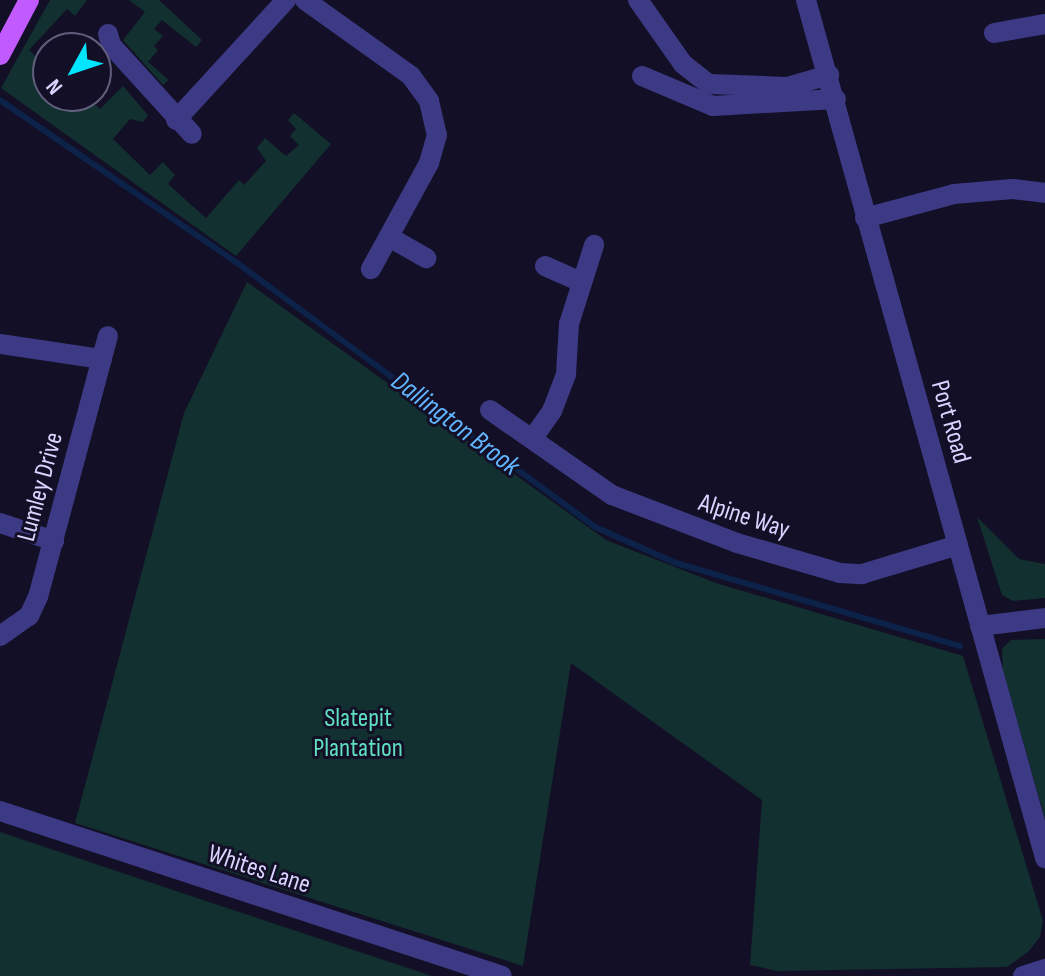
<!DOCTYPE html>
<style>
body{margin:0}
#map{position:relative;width:1045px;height:976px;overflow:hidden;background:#130f26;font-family:"Sofia Sans Condensed",sans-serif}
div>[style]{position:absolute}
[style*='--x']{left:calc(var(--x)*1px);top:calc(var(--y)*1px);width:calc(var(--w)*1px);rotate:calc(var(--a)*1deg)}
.green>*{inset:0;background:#12302f}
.stream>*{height:6px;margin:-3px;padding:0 3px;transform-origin:3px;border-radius:3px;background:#0c2248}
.minor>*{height:20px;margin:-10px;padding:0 10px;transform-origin:10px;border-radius:10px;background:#3d3a85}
.major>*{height:20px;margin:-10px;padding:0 10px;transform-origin:10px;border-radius:10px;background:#c25bff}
span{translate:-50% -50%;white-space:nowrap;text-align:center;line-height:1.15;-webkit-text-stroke:6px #130f26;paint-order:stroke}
.street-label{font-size:26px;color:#d9d4ff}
.park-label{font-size:26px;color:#5fe0c0}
.water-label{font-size:28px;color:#62b6ff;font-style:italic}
.north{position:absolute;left:32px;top:32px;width:80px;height:80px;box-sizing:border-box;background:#130f26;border:2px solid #625e7d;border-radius:50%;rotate:230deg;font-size:22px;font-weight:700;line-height:32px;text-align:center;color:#d9d4ff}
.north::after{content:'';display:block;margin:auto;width:28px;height:36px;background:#00e5ff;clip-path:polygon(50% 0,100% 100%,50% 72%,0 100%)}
</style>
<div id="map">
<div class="green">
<i style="clip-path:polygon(50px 0,87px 0,75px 16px,67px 9px,29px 50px,48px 68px,48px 96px,86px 96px,100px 109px,123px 86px,148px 115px,143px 122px,130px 119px,113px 139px,150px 175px,163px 162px,175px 175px,168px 184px,206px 218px,239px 180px,244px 185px,266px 161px,257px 148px,265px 138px,286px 156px,299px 145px,290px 136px,296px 129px,288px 120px,294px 113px,331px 144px,236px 256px,1px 88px)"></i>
<i style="clip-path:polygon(129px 0,159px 0,202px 40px,196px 47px,162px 20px,154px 29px,163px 36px,154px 46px,158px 50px,148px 62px,169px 80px,163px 85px,123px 40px,145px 12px)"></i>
<i style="clip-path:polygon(247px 282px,606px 540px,716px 583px,963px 656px,1043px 921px,1040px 937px,1028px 952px,1007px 967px,777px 971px,750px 965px,762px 800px,571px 663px,523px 966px,75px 823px,184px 413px)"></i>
<i style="clip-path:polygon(977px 517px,1019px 559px,1045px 564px,1045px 598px,1013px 601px,1002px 595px)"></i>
<i style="clip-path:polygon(1045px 639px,1045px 819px,1003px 670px,1002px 649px,1011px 640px)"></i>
<i style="clip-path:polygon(0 832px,209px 902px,432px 976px,0 976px)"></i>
</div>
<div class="stream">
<i style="--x:0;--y:100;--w:296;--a:34.5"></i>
<i style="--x:244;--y:268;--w:436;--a:36.4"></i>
<i style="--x:595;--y:527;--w:89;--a:24"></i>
<i style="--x:676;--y:563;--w:296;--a:16.3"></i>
</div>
<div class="minor">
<i style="--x:305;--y:0;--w:130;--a:35.6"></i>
<i style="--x:411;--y:76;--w:31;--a:54"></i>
<i style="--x:429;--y:101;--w:35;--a:77"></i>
<i style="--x:437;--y:135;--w:29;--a:106"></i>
<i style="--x:429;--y:163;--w:121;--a:118.7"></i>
<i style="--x:638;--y:0;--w:78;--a:54.9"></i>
<i style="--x:683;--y:64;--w:33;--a:38"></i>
<i style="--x:709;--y:84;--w:78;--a:2.2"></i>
<i style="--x:787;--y:87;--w:44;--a:-15.9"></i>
<i style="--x:806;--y:0;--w:891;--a:74.43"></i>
<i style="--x:994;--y:33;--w:52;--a:-10"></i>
<i style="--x:108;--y:34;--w:11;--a:75"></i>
<i style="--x:111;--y:45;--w:120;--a:47.7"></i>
<i style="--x:642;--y:76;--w:77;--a:22.9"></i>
<i style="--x:713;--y:106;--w:123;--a:-3.3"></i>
<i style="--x:176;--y:120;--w:163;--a:-47.5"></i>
<i style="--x:865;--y:218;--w:92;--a:-15.1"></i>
<i style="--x:954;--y:194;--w:59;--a:-4.8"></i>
<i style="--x:1013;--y:189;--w:32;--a:7"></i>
<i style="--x:389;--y:237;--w:43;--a:29.6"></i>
<i style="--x:545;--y:266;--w:37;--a:24"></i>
<i style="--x:0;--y:344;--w:103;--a:8.4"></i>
<i style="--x:490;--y:410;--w:149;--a:34.9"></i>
<i style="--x:612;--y:495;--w:134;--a:21"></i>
<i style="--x:737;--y:543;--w:107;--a:16.2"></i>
<i style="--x:840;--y:573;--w:22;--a:3"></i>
<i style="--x:862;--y:574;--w:100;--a:-16.8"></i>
<i style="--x:533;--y:438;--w:33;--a:-55"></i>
<i style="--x:552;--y:411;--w:40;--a:-69"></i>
<i style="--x:566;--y:374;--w:50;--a:-86.6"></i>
<i style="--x:569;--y:324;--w:83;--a:-72.4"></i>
<i style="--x:0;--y:523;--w:57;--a:18.4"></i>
<i style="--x:980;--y:626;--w:65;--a:-7"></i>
<i style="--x:0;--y:636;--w:35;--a:-35"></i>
<i style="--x:29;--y:616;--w:21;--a:-65"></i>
<i style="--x:38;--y:597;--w:270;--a:-75"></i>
<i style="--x:0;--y:811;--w:528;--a:18.19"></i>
<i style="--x:1023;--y:976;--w:23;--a:-18"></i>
</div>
<div class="major">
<i style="--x:0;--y:55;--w:62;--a:-62.2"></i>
</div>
<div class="street-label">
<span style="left:950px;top:422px;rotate:74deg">Port Road</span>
<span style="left:41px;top:487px;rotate:-75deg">Lumley Drive</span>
<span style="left:744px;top:517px;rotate:18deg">Alpine Way</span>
<span style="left:259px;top:870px;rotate:18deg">Whites Lane</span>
</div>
<div class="park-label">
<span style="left:358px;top:734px">Slatepit<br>Plantation</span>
</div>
<div class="water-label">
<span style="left:455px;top:424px;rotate:37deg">Dallington Brook</span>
</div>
<div class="north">N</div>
</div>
